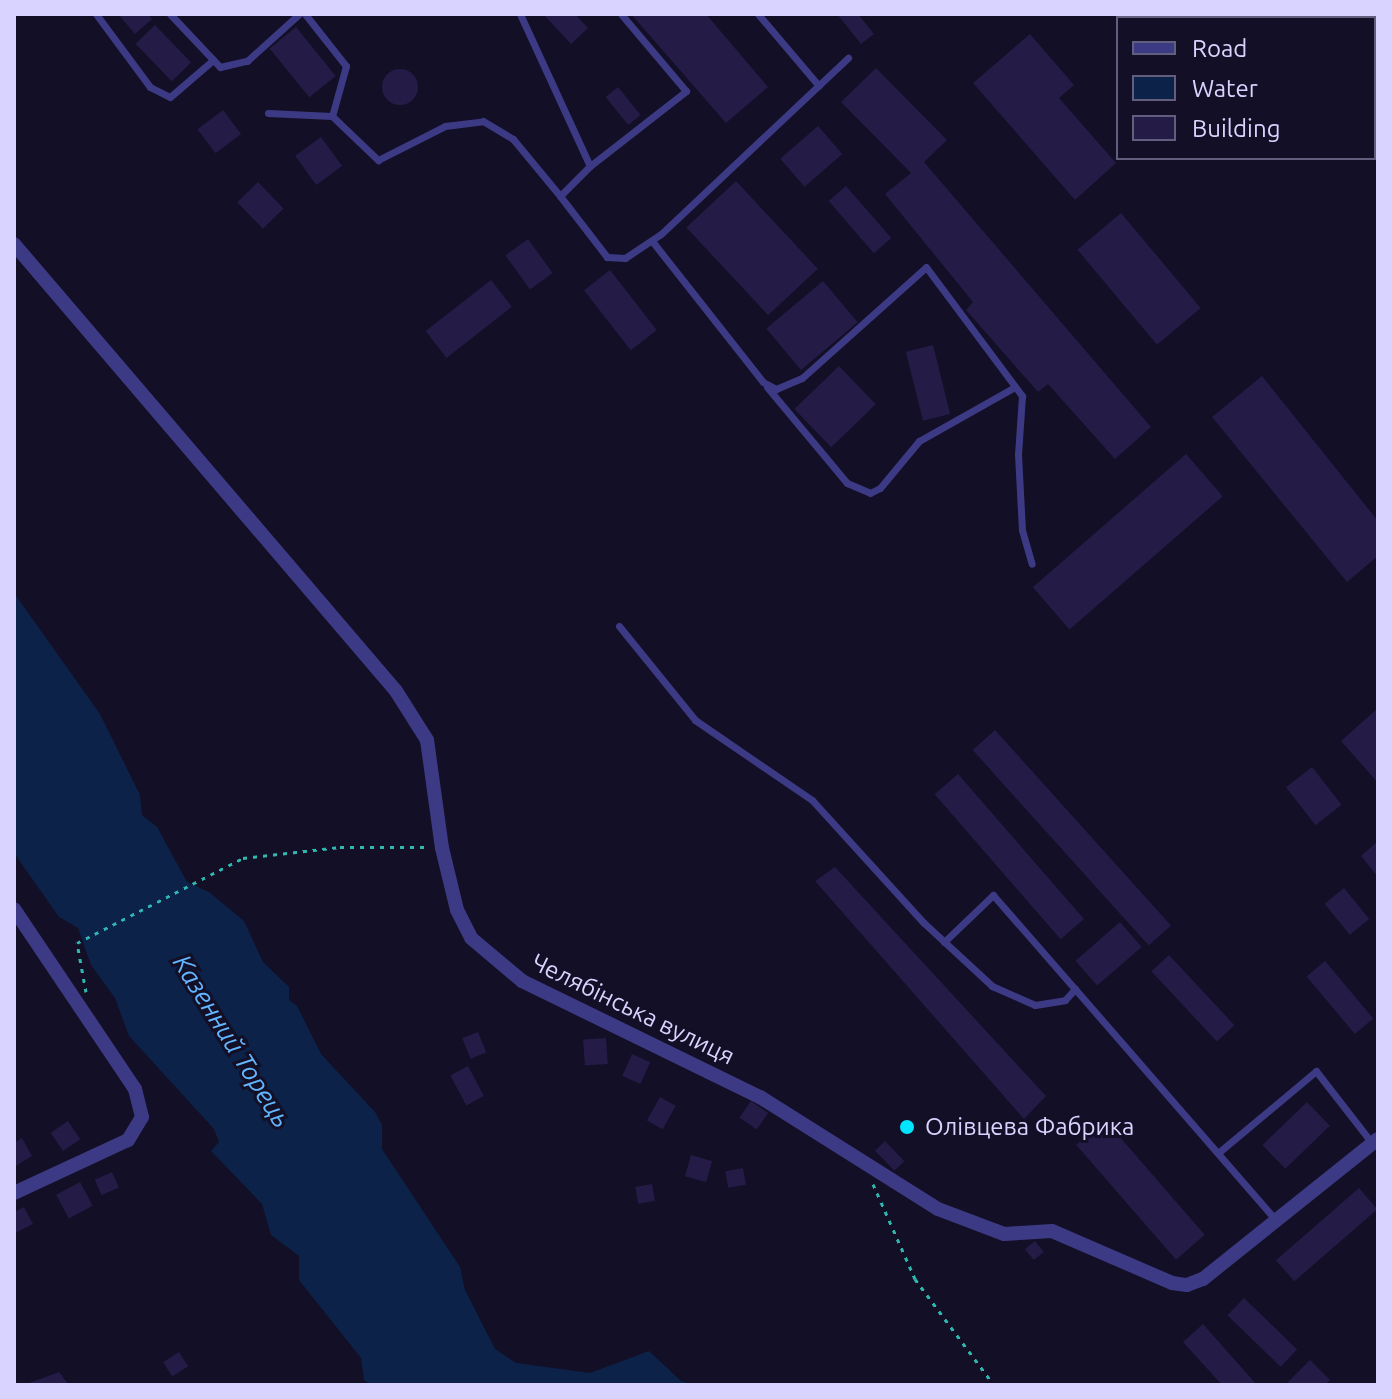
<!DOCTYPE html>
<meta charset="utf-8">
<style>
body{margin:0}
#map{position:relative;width:1392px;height:1399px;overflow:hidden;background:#130f26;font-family:Ubuntu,sans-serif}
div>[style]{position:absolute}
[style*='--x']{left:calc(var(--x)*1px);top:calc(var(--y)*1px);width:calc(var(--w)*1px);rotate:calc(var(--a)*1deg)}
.water>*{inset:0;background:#0c2248}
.building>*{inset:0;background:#241b47;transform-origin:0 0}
.round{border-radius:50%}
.path>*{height:3px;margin-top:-1.5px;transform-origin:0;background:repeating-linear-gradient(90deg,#2fb8b0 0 4px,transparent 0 10px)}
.service>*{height:7px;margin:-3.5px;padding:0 3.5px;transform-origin:3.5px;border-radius:3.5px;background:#3d3a85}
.minor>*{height:14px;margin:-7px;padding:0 7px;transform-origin:7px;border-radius:7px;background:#3d3a85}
.dots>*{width:22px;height:22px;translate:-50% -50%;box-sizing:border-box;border:4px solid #130f26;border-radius:50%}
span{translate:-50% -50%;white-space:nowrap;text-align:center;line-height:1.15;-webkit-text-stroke:6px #130f26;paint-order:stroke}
.street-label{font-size:24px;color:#d9d4ff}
.poi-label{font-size:24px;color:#d9d4ff}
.left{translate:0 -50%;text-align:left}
.water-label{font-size:26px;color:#62b6ff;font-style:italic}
.frame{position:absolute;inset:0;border:16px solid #d9d4ff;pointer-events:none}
.legend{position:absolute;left:1116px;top:16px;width:260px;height:144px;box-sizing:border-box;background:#130f26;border:2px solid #625e7d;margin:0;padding:10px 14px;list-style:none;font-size:24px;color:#d9d4ff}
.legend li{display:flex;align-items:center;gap:16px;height:40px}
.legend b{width:40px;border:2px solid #625e7d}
</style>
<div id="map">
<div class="water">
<i style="clip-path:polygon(14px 593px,100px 714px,140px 795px,142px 815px,157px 827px,187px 882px,209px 892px,244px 921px,263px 962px,289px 987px,289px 1000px,297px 1006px,321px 1054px,375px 1112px,382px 1125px,382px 1149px,460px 1267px,465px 1290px,495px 1349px,516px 1363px,590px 1373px,649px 1351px,681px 1381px,694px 1385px,371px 1385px,364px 1380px,361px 1358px,299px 1280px,299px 1256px,271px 1235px,262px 1204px,211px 1151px,219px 1142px,214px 1129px,129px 1036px,115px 998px,91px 965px,78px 928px,59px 917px,14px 853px)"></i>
</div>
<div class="building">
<i style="clip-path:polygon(118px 14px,148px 14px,152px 19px,135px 34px)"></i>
<i style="clip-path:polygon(543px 14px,575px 14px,588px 28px,571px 44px)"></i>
<i style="clip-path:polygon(631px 14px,706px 14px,768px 87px,726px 123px)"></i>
<i style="clip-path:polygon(837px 14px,858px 14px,874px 34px,861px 44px)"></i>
<i style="left:155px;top:25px;width:52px;height:27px;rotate:46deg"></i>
<i style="left:296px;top:27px;width:63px;height:34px;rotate:51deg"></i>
<i style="clip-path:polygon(1030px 34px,1074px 85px,1059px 98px,1116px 163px,1075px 200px,973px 83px)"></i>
<i style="clip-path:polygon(876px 68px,947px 140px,924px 162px,1151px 427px,1115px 459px,1048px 384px,1038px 392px,966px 310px,973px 302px,885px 194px,911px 173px,841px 102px)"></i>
<i class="round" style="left:382px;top:69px;width:36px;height:36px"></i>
<i style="left:618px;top:87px;width:36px;height:16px;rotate:51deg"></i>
<i style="left:223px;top:110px;width:30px;height:32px;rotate:53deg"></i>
<i style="left:818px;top:126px;width:37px;height:50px;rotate:49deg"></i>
<i style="left:321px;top:137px;width:36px;height:32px;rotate:54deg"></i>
<i style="left:736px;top:181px;width:120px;height:68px;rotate:47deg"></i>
<i style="left:258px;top:182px;width:37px;height:29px;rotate:46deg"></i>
<i style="left:846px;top:186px;width:69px;height:23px;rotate:49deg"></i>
<i style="left:1121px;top:213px;width:124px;height:57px;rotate:50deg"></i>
<i style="left:528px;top:239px;width:42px;height:28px;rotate:54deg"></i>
<i style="left:610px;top:270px;width:76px;height:33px;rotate:52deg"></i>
<i style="left:491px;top:280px;width:34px;height:83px;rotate:52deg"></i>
<i style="left:823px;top:281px;width:54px;height:74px;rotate:50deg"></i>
<i style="left:933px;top:345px;width:71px;height:28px;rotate:76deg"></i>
<i style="left:839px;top:366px;width:53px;height:62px;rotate:46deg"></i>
<i style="clip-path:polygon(1262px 376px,1378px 521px,1378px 556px,1347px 582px,1212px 417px)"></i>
<i style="left:1186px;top:454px;width:56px;height:203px;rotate:49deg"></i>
<i style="clip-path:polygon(1378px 708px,1378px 783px,1341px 741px)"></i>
<i style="left:995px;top:730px;width:263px;height:30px;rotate:48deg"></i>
<i style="left:1312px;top:767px;width:48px;height:33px;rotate:52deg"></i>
<i style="left:958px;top:774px;width:192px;height:31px;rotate:49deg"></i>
<i style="clip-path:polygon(1378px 841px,1378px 877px,1361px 856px)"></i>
<i style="clip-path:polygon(835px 867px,1046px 1096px,1024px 1119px,815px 881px)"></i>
<i style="left:1344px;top:888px;width:40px;height:25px;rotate:51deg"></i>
<i style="left:1120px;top:922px;width:33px;height:59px;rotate:49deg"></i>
<i style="left:1169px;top:955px;width:96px;height:24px;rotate:47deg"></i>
<i style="left:1325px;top:961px;width:75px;height:24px;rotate:50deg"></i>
<i style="left:478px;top:1032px;width:22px;height:17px;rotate:68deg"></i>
<i style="left:606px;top:1038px;width:26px;height:23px;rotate:86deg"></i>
<i style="left:632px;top:1054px;width:20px;height:24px;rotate:24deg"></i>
<i style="left:468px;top:1066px;width:34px;height:20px;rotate:62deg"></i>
<i style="left:660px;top:1097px;width:18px;height:27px;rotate:29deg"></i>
<i style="left:751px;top:1101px;width:21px;height:20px;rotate:35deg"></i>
<i style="left:1307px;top:1102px;width:33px;height:62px;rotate:46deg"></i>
<i style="left:1105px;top:1120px;width:152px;height:38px;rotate:49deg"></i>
<i style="left:68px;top:1121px;width:22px;height:21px;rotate:56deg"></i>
<i style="clip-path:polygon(22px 1138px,32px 1156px,14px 1167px,14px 1143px)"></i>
<i style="left:885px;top:1141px;width:28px;height:14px;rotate:46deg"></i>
<i style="left:691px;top:1155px;width:22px;height:22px;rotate:16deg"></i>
<i style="left:743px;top:1168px;width:17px;height:18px;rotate:80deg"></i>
<i style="left:112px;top:1172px;width:17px;height:19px;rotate:66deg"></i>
<i style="left:80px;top:1182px;width:27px;height:27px;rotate:62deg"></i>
<i style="left:652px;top:1184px;width:17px;height:17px;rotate:80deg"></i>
<i style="left:1359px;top:1188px;width:28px;height:110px;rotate:49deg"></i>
<i style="clip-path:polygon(24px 1207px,33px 1224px,15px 1233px,14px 1212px)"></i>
<i style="left:1035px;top:1241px;width:14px;height:13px;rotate:51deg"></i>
<i style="left:1244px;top:1298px;width:74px;height:24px;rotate:44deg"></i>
<i style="clip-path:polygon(1203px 1324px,1257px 1385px,1222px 1385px,1183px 1342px)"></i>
<i style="left:179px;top:1352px;width:17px;height:19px;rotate:57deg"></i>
<i style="clip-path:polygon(1310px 1360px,1330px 1380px,1325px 1385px,1285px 1385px)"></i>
<i style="clip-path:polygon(59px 1372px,69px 1385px,24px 1385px)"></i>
</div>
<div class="path">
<i style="--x:86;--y:992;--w:50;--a:-100.4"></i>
<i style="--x:77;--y:943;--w:186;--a:-27.1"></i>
<i style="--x:243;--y:858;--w:98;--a:-6.5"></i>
<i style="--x:340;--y:847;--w:90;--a:0"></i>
<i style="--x:873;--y:1184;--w:104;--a:66.1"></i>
<i style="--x:915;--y:1279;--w:132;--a:53.3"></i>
</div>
<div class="service">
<i style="--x:96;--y:14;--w:91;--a:53.5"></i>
<i style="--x:150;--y:87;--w:22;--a:27"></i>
<i style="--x:170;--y:97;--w:57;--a:-40.7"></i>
<i style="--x:170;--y:14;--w:73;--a:46.7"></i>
<i style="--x:220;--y:67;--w:28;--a:-13"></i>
<i style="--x:247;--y:61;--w:70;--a:-42.1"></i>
<i style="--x:305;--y:14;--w:66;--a:51.7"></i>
<i style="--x:346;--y:66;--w:52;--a:105.6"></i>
<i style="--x:332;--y:116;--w:64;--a:43.7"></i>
<i style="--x:378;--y:160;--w:75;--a:-26.9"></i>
<i style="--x:445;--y:126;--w:38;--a:-7"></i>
<i style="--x:483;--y:121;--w:35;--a:31"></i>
<i style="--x:513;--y:139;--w:74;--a:50.5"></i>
<i style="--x:560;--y:196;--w:42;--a:-45"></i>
<i style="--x:520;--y:14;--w:167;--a:65.3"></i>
<i style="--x:590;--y:166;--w:122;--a:-38"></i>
<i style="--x:686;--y:91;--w:101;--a:-130.2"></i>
<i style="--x:758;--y:14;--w:94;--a:49.7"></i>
<i style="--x:268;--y:113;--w:64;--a:2.7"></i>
<i style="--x:560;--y:196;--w:77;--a:52.4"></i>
<i style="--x:607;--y:257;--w:18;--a:3"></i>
<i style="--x:625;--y:258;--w:43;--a:-33.7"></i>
<i style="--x:661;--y:234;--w:257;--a:-43.3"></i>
<i style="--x:652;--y:241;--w:179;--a:51.8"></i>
<i style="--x:763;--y:382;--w:15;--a:28"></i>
<i style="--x:776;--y:389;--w:28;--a:-23"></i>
<i style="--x:802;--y:378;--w:166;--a:-41.8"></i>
<i style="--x:926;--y:267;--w:161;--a:53.3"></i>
<i style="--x:1022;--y:396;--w:58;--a:93.9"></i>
<i style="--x:1018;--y:454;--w:76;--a:87"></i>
<i style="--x:1022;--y:530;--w:35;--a:74"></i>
<i style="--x:767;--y:387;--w:125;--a:50.2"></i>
<i style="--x:847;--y:483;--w:25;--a:23"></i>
<i style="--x:870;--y:493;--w:11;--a:-27"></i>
<i style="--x:880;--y:488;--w:61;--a:-50.3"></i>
<i style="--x:919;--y:441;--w:110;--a:-29.4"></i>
<i style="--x:619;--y:626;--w:121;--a:51"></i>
<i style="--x:695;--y:720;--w:142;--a:34.4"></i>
<i style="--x:812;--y:800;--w:166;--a:47.7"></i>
<i style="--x:924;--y:923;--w:93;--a:42.8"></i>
<i style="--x:992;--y:986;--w:47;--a:23.8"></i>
<i style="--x:1035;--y:1005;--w:30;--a:-9"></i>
<i style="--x:1065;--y:1000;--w:15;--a:-48"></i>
<i style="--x:1075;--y:989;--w:306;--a:49"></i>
<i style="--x:944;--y:942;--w:68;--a:-43.8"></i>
<i style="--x:993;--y:895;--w:125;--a:48.9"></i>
<i style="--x:1218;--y:1153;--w:128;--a:-39.9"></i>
<i style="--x:1316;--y:1071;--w:91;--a:52.1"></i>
</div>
<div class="minor">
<i style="--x:14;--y:244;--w:588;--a:49.48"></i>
<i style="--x:396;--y:691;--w:58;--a:57.7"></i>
<i style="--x:427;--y:740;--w:109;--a:82.1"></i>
<i style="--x:442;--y:848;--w:64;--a:76.4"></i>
<i style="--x:457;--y:910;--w:31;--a:63"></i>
<i style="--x:471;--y:938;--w:67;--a:40.1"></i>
<i style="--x:522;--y:981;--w:265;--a:26"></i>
<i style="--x:760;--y:1097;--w:210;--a:32.2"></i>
<i style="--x:938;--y:1209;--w:71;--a:20.7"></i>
<i style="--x:1004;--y:1234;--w:48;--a:-3.6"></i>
<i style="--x:1052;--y:1231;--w:131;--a:23.4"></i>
<i style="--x:1172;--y:1283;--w:15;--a:8"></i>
<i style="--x:1187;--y:1285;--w:17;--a:-21"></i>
<i style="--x:1203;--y:1279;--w:224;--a:-38.7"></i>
<i style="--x:14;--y:909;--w:217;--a:56.1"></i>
<i style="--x:135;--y:1089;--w:29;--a:76"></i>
<i style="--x:142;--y:1117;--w:27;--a:121"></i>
<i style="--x:128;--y:1140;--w:126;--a:155.1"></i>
</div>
<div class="dots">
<i style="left:907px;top:1127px;background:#00e5ff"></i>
</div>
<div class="street-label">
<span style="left:633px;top:1009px;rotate:26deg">Челябінська вулиця</span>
</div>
<div class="poi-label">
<span class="left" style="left:925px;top:1127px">Олівцева Фабрика</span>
</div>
<div class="water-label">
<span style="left:232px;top:1041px;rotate:58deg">Казенний Торець</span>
</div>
<div class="frame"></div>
<ul class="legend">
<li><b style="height:10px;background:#3d3a85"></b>Road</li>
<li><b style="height:22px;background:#0c2248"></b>Water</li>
<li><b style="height:22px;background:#241b47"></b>Building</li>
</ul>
</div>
